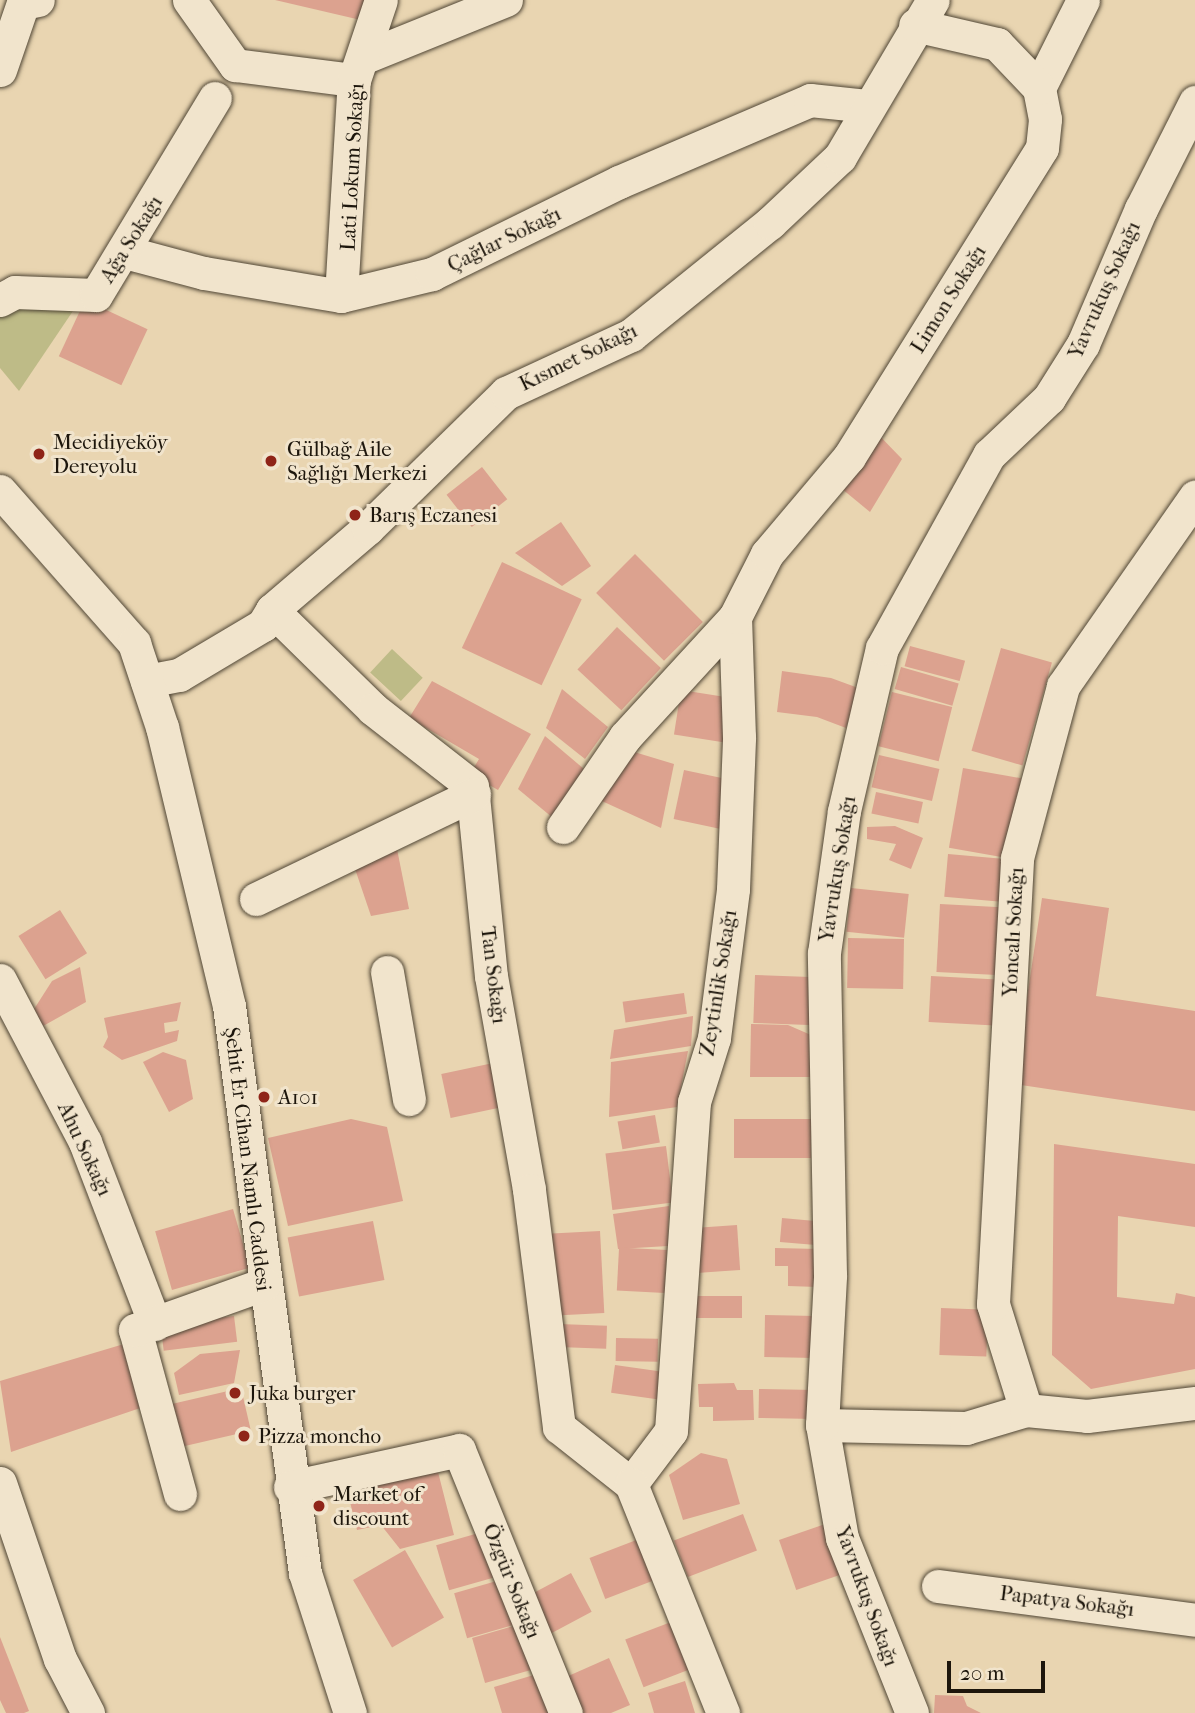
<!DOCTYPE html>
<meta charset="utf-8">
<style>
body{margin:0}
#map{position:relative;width:1195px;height:1713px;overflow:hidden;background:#e9d5b1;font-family:"IM FELL French Canon",serif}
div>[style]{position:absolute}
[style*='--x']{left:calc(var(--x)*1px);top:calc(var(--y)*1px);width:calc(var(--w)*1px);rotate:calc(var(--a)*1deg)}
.green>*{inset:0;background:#bebb87;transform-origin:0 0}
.building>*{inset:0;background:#dca28f;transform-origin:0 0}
.roads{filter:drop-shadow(0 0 2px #504635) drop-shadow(0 0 2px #504635)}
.minor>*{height:33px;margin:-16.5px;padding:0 16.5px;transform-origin:16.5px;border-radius:16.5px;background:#f1e4cc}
.dots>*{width:19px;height:19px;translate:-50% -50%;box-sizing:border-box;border:4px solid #f1e4cc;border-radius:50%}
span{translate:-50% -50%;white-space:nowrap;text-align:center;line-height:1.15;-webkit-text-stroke:6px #f1e4cc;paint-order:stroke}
.street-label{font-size:21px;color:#1d160c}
.poi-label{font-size:21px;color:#1d160c}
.left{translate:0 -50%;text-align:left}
.scale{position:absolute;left:947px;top:1661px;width:98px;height:32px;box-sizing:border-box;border:4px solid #1d160c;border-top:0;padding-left:9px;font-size:21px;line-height:24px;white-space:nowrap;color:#1d160c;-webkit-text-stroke:5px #f1e4cc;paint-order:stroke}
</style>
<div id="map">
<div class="green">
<i style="clip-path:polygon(77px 305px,19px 391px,0 368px,0 313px,17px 306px)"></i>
<i style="left:392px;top:649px;width:42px;height:32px;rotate:43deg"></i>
</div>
<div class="building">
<i style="clip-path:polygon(275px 0,370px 0,365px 21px)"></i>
<i style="left:85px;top:300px;width:69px;height:62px;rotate:25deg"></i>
<i style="clip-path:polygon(872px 428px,902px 459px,870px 512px,836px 484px)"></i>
<i style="left:482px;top:467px;width:41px;height:45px;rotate:52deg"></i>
<i style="clip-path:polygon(561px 522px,591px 566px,562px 586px,515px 553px)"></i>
<i style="left:635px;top:554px;width:96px;height:55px;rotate:45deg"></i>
<i style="left:502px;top:562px;width:88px;height:95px;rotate:25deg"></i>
<i style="left:617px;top:627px;width:60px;height:58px;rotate:43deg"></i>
<i style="left:910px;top:646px;width:57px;height:21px;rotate:15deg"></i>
<i style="left:1001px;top:648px;width:53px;height:107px;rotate:16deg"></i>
<i style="left:901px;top:667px;width:60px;height:23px;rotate:16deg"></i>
<i style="clip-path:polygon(782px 671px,831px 678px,861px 689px,846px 728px,817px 717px,777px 712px)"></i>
<i style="clip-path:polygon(432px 681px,531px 734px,498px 790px,470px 774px,479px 759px,409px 718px)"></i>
<i style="clip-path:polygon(562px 689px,608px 727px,585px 759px,546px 728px)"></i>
<i style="left:681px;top:690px;width:53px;height:45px;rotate:9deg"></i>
<i style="left:892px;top:692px;width:62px;height:56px;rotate:14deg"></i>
<i style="clip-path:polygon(545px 736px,584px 769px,553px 818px,518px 789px)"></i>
<i style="clip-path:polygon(621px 748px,674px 764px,661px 828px,593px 797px)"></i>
<i style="left:879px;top:755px;width:62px;height:33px;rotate:13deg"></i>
<i style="left:963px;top:768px;width:59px;height:81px;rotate:10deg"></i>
<i style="left:684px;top:770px;width:47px;height:50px;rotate:12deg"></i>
<i style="left:876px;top:792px;width:48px;height:22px;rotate:12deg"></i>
<i style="clip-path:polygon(895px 826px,923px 838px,911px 869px,889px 860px,896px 844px,867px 839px,867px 827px)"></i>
<i style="clip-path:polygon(395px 839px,409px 909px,371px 916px,352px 860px)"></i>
<i style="left:948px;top:854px;width:57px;height:43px;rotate:5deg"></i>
<i style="left:851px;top:888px;width:58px;height:44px;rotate:6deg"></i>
<i style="clip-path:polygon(1042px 898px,1109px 908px,1096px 996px,1195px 1011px,1195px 1111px,1014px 1084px)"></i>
<i style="left:940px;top:904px;width:61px;height:68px;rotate:3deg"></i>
<i style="left:60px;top:910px;width:51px;height:49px;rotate:58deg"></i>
<i style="left:848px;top:938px;width:56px;height:50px;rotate:1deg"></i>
<i style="clip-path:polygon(80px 967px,86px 1002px,36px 1030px,29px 1017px,52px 981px)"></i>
<i style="left:755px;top:975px;width:62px;height:48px;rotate:2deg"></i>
<i style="left:931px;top:976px;width:66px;height:46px;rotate:3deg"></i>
<i style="left:684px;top:993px;width:21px;height:62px;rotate:82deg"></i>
<i style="clip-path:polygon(181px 1002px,177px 1021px,164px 1023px,165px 1033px,179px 1030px,177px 1041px,122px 1060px,103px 1047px,108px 1037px,104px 1018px)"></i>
<i style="clip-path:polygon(693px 1016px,691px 1046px,610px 1059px,614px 1030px)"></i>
<i style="clip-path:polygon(751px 1024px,788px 1025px,811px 1035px,810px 1077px,750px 1077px)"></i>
<i style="clip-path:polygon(688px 1051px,677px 1107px,609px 1117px,611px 1062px)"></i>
<i style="clip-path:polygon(163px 1052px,186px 1060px,193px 1099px,169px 1112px,143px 1062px)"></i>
<i style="left:498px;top:1062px;width:45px;height:58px;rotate:78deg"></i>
<i style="left:655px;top:1115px;width:28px;height:38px;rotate:80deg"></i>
<i style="clip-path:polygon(351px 1119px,387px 1127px,403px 1201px,288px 1226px,268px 1138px)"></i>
<i style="left:734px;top:1119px;width:77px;height:39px"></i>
<i style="clip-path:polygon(1054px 1144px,1195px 1164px,1195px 1227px,1118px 1216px,1117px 1297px,1174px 1304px,1176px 1293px,1195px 1297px,1195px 1369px,1091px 1389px,1052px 1355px)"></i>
<i style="left:666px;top:1146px;width:57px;height:61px;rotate:83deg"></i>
<i style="clip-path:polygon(669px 1206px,668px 1246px,618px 1249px,613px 1214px)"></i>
<i style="left:233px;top:1209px;width:61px;height:81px;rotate:74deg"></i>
<i style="left:782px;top:1218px;width:36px;height:24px;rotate:5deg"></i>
<i style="left:373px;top:1221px;width:60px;height:87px;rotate:79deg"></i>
<i style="left:737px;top:1225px;width:45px;height:50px;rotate:86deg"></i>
<i style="left:600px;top:1231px;width:82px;height:48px;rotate:87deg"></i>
<i style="clip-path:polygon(775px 1248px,819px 1249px,818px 1287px,788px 1286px,788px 1266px,775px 1266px)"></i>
<i style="left:667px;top:1250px;width:43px;height:48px;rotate:93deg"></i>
<i style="left:691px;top:1296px;width:51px;height:22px"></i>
<i style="left:941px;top:1308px;width:47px;height:47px;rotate:2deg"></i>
<i style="left:765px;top:1315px;width:51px;height:42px;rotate:1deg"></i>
<i style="left:234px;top:1316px;width:26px;height:74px;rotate:83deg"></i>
<i style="left:559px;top:1324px;width:48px;height:23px;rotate:2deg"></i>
<i style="left:616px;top:1338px;width:42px;height:23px;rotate:1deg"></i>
<i style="clip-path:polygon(134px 1341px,152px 1404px,11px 1452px,0 1381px)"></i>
<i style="clip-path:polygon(240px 1350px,234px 1383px,179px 1395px,174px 1373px,200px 1354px)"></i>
<i style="left:615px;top:1365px;width:48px;height:28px;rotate:8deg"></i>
<i style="clip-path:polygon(734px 1383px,737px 1390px,753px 1390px,754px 1420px,713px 1421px,713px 1407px,699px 1407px,698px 1384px)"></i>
<i style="left:241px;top:1388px;width:44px;height:71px;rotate:77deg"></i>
<i style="left:759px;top:1389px;width:56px;height:29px;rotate:1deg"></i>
<i style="clip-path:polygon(701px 1453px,727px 1459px,740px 1504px,683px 1520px,669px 1475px)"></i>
<i style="clip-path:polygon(436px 1464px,454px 1535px,400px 1549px,381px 1525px,357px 1530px,346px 1486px)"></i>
<i style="left:743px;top:1514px;width:39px;height:74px;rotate:69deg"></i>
<i style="left:831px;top:1522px;width:53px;height:55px;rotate:71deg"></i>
<i style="left:489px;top:1530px;width:47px;height:55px;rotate:74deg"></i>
<i style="left:639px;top:1539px;width:44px;height:53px;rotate:69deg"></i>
<i style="left:405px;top:1550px;width:78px;height:60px;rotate:60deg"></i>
<i style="left:571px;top:1573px;width:44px;height:51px;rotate:62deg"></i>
<i style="left:507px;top:1578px;width:47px;height:55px;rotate:74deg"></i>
<i style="left:671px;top:1622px;width:51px;height:49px;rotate:69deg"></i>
<i style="left:524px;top:1623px;width:47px;height:54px;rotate:74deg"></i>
<i style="clip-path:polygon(0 1637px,29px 1711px,24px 1713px,6px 1713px,0 1700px)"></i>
<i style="clip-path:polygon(609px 1658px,630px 1705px,611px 1713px,582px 1713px,566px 1677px)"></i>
<i style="clip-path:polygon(547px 1671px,559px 1713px,502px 1713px,494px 1687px)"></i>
<i style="clip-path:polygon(685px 1681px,695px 1713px,654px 1713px,648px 1693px)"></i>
<i style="clip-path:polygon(935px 1695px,963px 1696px,967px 1706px,981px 1713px,934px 1713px)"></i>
</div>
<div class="roads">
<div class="minor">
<i style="--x:189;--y:0;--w:80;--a:54.7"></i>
<i style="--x:235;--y:65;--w:120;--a:7.2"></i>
<i style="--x:365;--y:57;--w:152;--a:-22"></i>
<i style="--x:0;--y:70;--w:71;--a:-71.1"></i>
<i style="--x:23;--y:3;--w:15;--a:-11"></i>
<i style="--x:1039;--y:88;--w:98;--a:-63.4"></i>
<i style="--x:125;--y:252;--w:82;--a:14.9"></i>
<i style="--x:204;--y:273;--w:139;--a:9.5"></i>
<i style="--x:341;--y:296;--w:94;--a:-13.6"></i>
<i style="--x:432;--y:274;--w:208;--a:-26.2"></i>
<i style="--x:619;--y:182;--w:208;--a:-23.2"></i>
<i style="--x:810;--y:100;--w:57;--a:6"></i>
<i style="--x:341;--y:296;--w:216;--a:-86.6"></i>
<i style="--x:354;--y:80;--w:84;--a:-71.4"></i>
<i style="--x:0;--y:300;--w:17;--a:-28"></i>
<i style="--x:15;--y:292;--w:81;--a:2.1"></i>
<i style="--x:96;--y:295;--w:230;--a:-58.9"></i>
<i style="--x:0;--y:491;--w:203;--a:48.6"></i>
<i style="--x:134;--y:643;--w:89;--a:71.6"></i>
<i style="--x:162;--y:727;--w:287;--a:76.5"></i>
<i style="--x:229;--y:1006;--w:572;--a:82.37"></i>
<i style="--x:305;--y:1573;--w:147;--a:72.2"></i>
<i style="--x:272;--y:610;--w:141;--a:44.4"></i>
<i style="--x:373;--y:709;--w:125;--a:37.9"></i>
<i style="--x:472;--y:786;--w:191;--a:84.3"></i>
<i style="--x:491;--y:976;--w:217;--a:79.9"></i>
<i style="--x:529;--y:1190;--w:239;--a:82.8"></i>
<i style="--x:559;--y:1427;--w:92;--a:38.4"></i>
<i style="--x:631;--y:1484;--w:66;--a:-53"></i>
<i style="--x:671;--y:1431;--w:330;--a:-86"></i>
<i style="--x:694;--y:1102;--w:67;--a:-72.6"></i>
<i style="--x:714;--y:1038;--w:150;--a:-82.7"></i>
<i style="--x:733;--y:889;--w:152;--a:-87.7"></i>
<i style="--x:739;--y:737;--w:120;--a:-91.9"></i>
<i style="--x:147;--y:681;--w:33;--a:-11"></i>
<i style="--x:179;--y:675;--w:98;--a:-30.8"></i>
<i style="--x:263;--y:625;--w:17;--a:-59"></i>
<i style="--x:272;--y:610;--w:126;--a:-40.5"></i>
<i style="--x:368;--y:528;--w:193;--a:-44.4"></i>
<i style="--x:506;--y:393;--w:138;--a:-24.9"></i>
<i style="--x:631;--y:335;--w:179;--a:-38.9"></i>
<i style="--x:770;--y:223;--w:96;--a:-43.3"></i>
<i style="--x:840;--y:157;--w:182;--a:-59.4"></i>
<i style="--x:563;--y:827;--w:109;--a:-55.4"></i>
<i style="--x:625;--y:737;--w:163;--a:-47.5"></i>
<i style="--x:735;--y:617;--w:71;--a:-63.1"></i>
<i style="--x:767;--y:554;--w:127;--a:-49.8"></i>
<i style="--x:849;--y:457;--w:364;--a:-58"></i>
<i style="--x:1042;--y:148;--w:29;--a:-84"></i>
<i style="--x:1045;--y:119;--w:32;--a:-101"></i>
<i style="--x:1039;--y:88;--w:61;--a:-133.7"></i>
<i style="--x:997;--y:44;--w:84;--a:-167"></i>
<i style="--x:256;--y:899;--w:242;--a:-25.7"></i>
<i style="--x:387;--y:972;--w:129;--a:80.2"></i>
<i style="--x:0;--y:980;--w:183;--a:62.3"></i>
<i style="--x:85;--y:1142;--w:195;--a:69"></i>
<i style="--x:1026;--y:1410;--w:111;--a:-107.3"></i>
<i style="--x:993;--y:1304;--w:447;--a:-86.9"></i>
<i style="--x:1017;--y:858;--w:178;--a:-75"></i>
<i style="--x:1063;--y:686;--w:231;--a:-55.1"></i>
<i style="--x:822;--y:1425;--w:144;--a:1.2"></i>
<i style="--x:966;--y:1428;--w:63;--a:-16.7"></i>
<i style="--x:1026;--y:1410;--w:61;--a:5.6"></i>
<i style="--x:1087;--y:1416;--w:109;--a:-6.9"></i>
<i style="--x:0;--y:1483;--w:186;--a:71.2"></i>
<i style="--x:60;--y:1659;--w:61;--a:62.6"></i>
<i style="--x:631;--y:1484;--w:247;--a:68.1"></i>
<i style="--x:290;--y:1487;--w:173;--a:-12.3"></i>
<i style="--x:459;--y:1450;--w:284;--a:67.9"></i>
<i style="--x:180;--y:1494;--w:170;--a:-105.3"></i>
<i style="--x:135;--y:1330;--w:137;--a:-19.6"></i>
<i style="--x:938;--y:1586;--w:259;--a:7.5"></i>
<i style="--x:912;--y:1713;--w:188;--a:-111.8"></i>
<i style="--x:842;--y:1538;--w:115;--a:-100"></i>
<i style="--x:822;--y:1425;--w:150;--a:-86.9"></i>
<i style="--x:830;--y:1275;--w:322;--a:-91.1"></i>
<i style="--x:824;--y:953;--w:143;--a:-82"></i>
<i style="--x:844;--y:811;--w:167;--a:-76.9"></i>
<i style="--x:882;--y:648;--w:221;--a:-61"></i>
<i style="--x:989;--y:455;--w:83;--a:-43.5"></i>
<i style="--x:1049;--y:398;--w:64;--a:-57.8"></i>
<i style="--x:1083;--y:344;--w:147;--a:-66.8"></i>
<i style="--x:1141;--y:209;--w:120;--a:-63.2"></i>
</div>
</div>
<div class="dots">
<i style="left:39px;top:454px;background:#8f2418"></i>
<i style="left:271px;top:461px;background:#8f2418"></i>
<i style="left:355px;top:515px;background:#8f2418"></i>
<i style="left:264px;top:1097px;background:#8f2418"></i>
<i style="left:235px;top:1393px;background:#8f2418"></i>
<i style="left:244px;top:1436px;background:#8f2418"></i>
<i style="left:319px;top:1506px;background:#8f2418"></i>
</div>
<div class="street-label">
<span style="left:352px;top:167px;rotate:-87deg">Lati Lokum Sokağı</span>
<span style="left:131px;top:239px;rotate:-58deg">Ağa Sokağı</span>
<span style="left:504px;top:239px;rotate:-26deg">Çağlar Sokağı</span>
<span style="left:1104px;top:290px;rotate:-66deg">Yavrukuş Sokağı</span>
<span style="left:948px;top:299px;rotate:-58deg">Limon Sokağı</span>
<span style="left:578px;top:357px;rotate:-26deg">Kısmet Sokağı</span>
<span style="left:837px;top:869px;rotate:-81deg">Yavrukuş Sokağı</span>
<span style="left:1013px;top:932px;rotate:-87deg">Yoncalı Sokağı</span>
<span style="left:494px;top:975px;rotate:83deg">Tan Sokağı</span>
<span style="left:718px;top:983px;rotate:-81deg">Zeytinlik Sokağı</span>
<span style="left:85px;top:1149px;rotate:65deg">Ahu Sokağı</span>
<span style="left:248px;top:1159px;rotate:83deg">Şehit Er Cihan Namlı Caddesi</span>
<span style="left:512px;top:1581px;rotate:68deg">Özgür Sokağı</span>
<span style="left:867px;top:1596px;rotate:70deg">Yavrukuş Sokağı</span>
<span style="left:1067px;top:1601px;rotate:7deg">Papatya Sokağı</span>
</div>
<div class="poi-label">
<span class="left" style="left:53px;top:454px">Mecidiyeköy<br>Dereyolu</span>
<span class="left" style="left:287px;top:461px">Gülbağ Aile<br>Sağlığı Merkezi</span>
<span class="left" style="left:369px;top:515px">Barış Eczanesi</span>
<span class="left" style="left:278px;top:1097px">A101</span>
<span class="left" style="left:249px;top:1393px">Juka burger</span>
<span class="left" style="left:258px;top:1436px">Pizza moncho</span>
<span class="left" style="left:333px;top:1506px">Market of<br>discount</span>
</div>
<div class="scale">20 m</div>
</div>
